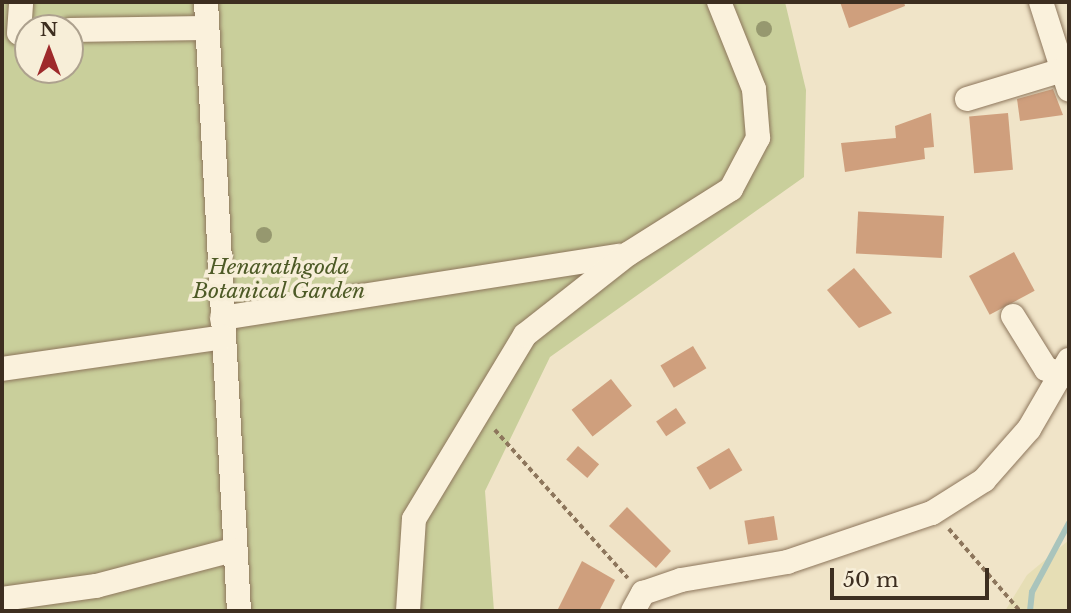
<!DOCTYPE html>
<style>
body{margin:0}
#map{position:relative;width:1071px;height:613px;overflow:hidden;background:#f0e4c8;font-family:"Libre Baskerville",serif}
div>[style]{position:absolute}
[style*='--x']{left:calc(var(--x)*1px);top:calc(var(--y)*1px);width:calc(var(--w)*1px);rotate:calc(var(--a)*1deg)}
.farmland>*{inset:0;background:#e6deb5}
.green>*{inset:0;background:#c9cf9b}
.stream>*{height:6px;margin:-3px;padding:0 3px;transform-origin:3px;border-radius:3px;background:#a9c4bc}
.building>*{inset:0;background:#cf9f7d;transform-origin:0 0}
.path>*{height:3.5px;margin-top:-1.75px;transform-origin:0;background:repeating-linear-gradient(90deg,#8d765c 0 5px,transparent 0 8.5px)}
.roads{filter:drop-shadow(0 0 2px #8d765c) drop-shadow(0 0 2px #8d765c)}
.minor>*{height:24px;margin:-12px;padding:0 12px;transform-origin:12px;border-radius:12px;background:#faf1dc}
.trees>*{width:16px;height:16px;margin:-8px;border-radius:50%;background:#96986f}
span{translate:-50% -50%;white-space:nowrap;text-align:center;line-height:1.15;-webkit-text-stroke:7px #f7eed8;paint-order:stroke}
.park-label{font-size:21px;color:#4d5a26;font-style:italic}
.frame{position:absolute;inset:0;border:4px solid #3d2e20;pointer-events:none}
.north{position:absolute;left:14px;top:14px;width:70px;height:70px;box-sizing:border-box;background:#f7eed8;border:2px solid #ada18e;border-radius:50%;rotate:0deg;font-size:19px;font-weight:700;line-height:28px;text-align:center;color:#3d2e20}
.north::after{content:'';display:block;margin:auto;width:24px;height:32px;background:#9e2a2b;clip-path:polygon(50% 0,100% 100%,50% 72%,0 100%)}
.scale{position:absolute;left:830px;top:568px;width:159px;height:32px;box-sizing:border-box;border:4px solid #3d2e20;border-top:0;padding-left:9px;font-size:21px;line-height:24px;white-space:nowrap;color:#3d2e20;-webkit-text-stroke:5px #f7eed8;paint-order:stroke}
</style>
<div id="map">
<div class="farmland">
<i style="clip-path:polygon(1069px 540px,1069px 611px,1005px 611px,1027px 575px)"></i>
</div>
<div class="green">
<i style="clip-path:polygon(evenodd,2px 2px,785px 2px,806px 90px,804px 177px,550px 357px,485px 491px,494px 611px,2px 611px,2px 2px,28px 28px,70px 28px,70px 70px,28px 70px,28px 28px)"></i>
</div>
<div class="stream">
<i style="--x:1030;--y:611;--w:19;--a:-84"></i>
<i style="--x:1032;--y:592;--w:78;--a:-61.8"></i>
</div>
<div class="building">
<i style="clip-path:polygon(840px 2px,904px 2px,905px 6px,849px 28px)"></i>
<i style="clip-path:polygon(1053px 89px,1063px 115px,1020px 121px,1017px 99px)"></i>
<i style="clip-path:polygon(931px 113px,934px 147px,924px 148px,925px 159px,845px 172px,841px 143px,896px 138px,895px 126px)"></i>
<i style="left:1008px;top:113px;width:57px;height:39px;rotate:85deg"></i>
<i style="left:944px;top:216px;width:42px;height:86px;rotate:93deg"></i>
<i style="left:1014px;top:252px;width:44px;height:51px;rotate:62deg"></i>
<i style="clip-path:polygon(854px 268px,892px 313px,859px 328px,827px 290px)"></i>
<i style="left:693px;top:346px;width:26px;height:38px;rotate:59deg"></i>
<i style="left:611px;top:379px;width:34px;height:50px;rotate:52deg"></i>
<i style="left:676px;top:408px;width:18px;height:24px;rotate:56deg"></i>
<i style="left:578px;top:446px;width:28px;height:18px;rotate:41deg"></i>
<i style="left:729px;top:448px;width:26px;height:38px;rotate:59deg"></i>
<i style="clip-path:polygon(627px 507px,671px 551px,656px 568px,609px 526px)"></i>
<i style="left:774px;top:516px;width:24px;height:30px;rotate:81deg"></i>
<i style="clip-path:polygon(582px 561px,615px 580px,599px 611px,557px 611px)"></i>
</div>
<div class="path">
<i style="--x:495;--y:430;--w:199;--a:48.1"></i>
<i style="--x:949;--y:529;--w:108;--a:49.1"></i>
</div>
<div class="roads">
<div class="minor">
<i style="--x:206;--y:2;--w:610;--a:86.9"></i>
<i style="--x:1041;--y:2;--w:92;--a:72.3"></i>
<i style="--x:70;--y:30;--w:135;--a:-0.8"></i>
<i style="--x:19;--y:33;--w:31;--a:-86"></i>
<i style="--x:967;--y:99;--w:100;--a:-16.8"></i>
<i style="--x:1013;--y:316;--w:62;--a:58.1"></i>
<i style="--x:1046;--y:369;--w:24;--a:17"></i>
<i style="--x:222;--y:318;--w:402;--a:-8.9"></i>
<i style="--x:2;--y:369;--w:224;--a:-8.2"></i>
<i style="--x:2;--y:599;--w:95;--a:-7.9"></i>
<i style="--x:96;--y:586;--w:142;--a:-14.7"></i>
<i style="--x:408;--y:611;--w:92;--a:-86.3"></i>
<i style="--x:414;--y:519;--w:215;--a:-58.9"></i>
<i style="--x:525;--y:335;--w:131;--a:-38.2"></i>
<i style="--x:628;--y:254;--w:122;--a:-32.3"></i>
<i style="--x:731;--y:189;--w:58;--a:-62.1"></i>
<i style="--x:758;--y:138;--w:49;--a:-94.7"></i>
<i style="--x:754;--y:89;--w:94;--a:-111.9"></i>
<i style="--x:633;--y:611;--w:21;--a:-61"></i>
<i style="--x:643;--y:593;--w:40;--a:-18.9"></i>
<i style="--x:681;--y:580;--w:108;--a:-9.6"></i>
<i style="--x:787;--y:562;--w:153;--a:-18.7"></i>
<i style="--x:932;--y:513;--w:62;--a:-32.4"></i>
<i style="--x:984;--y:480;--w:68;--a:-48.6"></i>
<i style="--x:1029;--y:429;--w:80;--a:-59.9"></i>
</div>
</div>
<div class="trees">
<i style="left:764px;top:29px"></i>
<i style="left:264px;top:235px"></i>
</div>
<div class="park-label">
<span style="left:279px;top:279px">Henarathgoda<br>Botanical Garden</span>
</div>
<div class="frame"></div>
<div class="north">N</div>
<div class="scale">50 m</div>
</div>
